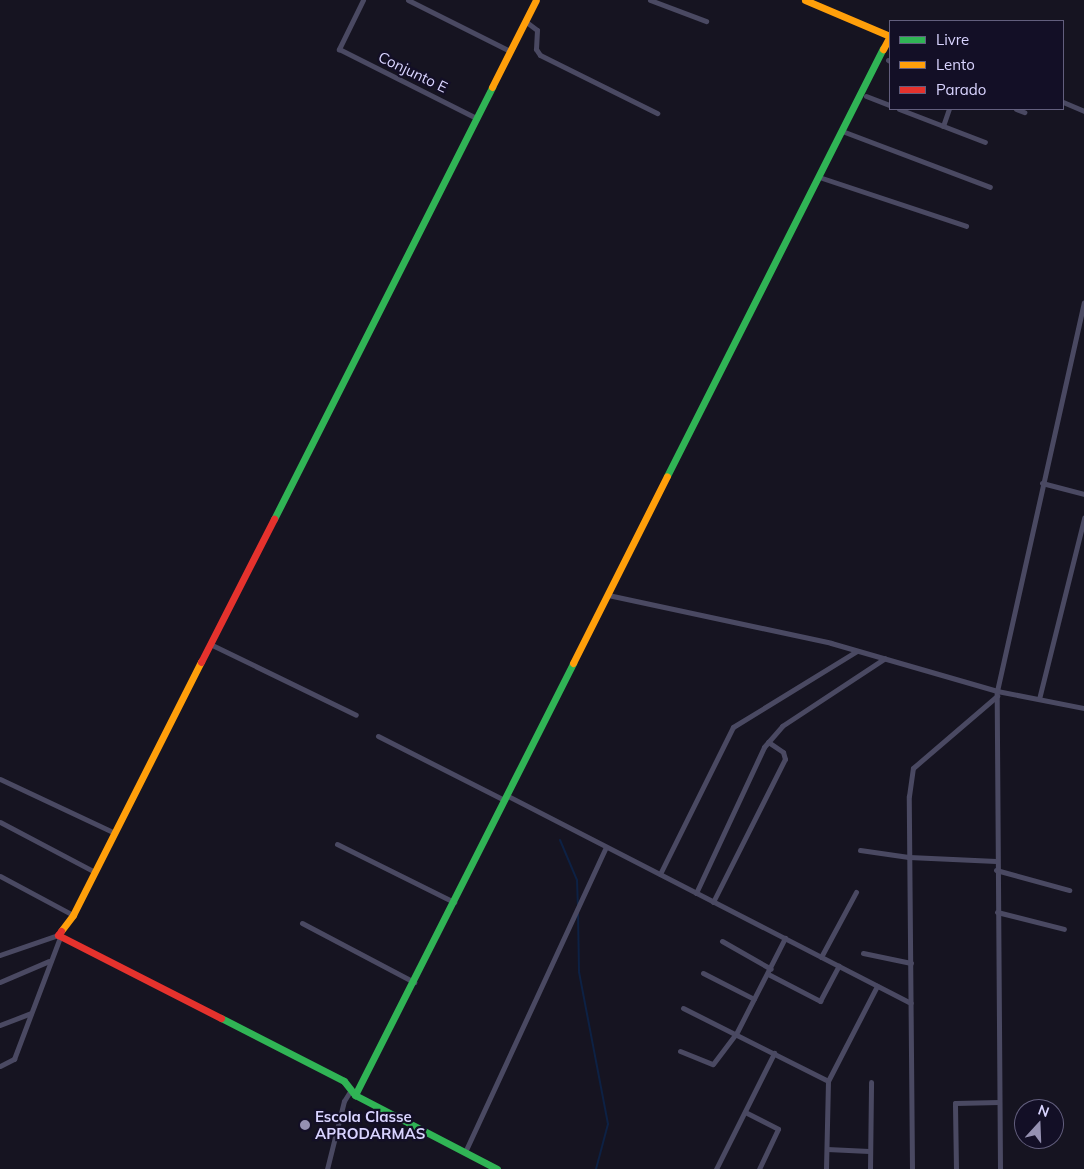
<!DOCTYPE html>
<style>
body{margin:0}
#map{position:relative;width:1084px;height:1169px;overflow:hidden;background:#161421;font-family:Mulish,sans-serif}
div>[style]{position:absolute}
[style*='--x']{left:calc(var(--x)*1px);top:calc(var(--y)*1px);width:calc(var(--w)*1px);rotate:calc(var(--a)*1deg)}
.stream>*{height:2px;margin:-1px;padding:0 1px;transform-origin:1px;border-radius:1px;background:#0d2144}
.street>*{height:5px;margin:-2.5px;padding:0 2.5px;transform-origin:2.5px;border-radius:2.5px;background:#4a4962}
.fast>*{height:7px;margin:-3.5px;padding:0 3.5px;transform-origin:3.5px;border-radius:3.5px;background:#30b455}
.slow>*{height:7px;margin:-3.5px;padding:0 3.5px;transform-origin:3.5px;border-radius:3.5px;background:#ff9f0a}
.jam>*{height:7px;margin:-3.5px;padding:0 3.5px;transform-origin:3.5px;border-radius:3.5px;background:#e5322d}
.dots>*{width:14px;height:14px;translate:-50% -50%;box-sizing:border-box;border:2px solid #130f26;border-radius:50%}
span{translate:-50% -50%;white-space:nowrap;text-align:center;line-height:1.15;-webkit-text-stroke:4.5px #130f26;paint-order:stroke}
.street-label{font-size:15px;color:#d9d4ff}
.poi-label{font-size:15px;color:#d9d4ff;font-weight:700}
.left{translate:0 -50%;text-align:left}
.legend{position:absolute;left:889px;top:20px;width:175px;height:90px;box-sizing:border-box;background:#130f26;border:1px solid #625e7d;margin:0;padding:6px 9px;list-style:none;font-size:15px;color:#d9d4ff}
.legend li{display:flex;align-items:center;gap:10px;height:25px}
.legend b{width:25px;border:1px solid #625e7d}
.north{position:absolute;left:1014px;top:1099px;width:50px;height:50px;box-sizing:border-box;background:#130f26;border:1px solid #625e7d;border-radius:50%;rotate:20deg;font-size:14px;font-weight:700;line-height:20px;text-align:center;color:#d9d4ff}
.north::after{content:'';display:block;margin:auto;width:18px;height:22px;background:#9591b1;clip-path:polygon(50% 0,100% 100%,50% 72%,0 100%)}
</style>
<div id="map">
<div class="stream">
<i style="--x:560;--y:840;--w:43;--a:67"></i>
<i style="--x:577;--y:880;--w:24;--a:88"></i>
<i style="--x:578;--y:913;--w:59;--a:89"></i>
<i style="--x:579;--y:972;--w:155;--a:79.2"></i>
<i style="--x:608;--y:1124;--w:47;--a:104.9"></i>
</div>
<div class="street">
<i style="--x:363;--y:0;--w:55;--a:116.1"></i>
<i style="--x:339;--y:49;--w:153;--a:26.7"></i>
<i style="--x:408;--y:0;--w:114;--a:26.6"></i>
<i style="--x:650;--y:0;--w:60;--a:20.6"></i>
<i style="--x:525;--y:21;--w:15;--a:37"></i>
<i style="--x:537;--y:30;--w:19;--a:93"></i>
<i style="--x:536;--y:49;--w:7;--a:56"></i>
<i style="--x:540;--y:55;--w:131;--a:26.4"></i>
<i style="--x:888;--y:60;--w:2;--a:27"></i>
<i style="--x:866;--y:96;--w:26;--a:21"></i>
<i style="--x:1063;--y:102;--w:23;--a:23"></i>
<i style="--x:899;--y:109;--w:92;--a:21"></i>
<i style="--x:1016;--y:109;--w:9;--a:21"></i>
<i style="--x:943;--y:126;--w:18;--a:-71"></i>
<i style="--x:842;--y:131;--w:158;--a:20.7"></i>
<i style="--x:819;--y:177;--w:155;--a:18.4"></i>
<i style="--x:1042;--y:483;--w:43;--a:14.7"></i>
<i style="--x:608;--y:595;--w:228;--a:12.1"></i>
<i style="--x:831;--y:643;--w:173;--a:16.1"></i>
<i style="--x:997;--y:691;--w:89;--a:11.1"></i>
<i style="--x:210;--y:644;--w:162;--a:25.9"></i>
<i style="--x:1039;--y:699;--w:187;--a:-76"></i>
<i style="--x:378;--y:736;--w:141;--a:26.9"></i>
<i style="--x:0;--y:779;--w:127;--a:25.2"></i>
<i style="--x:506;--y:795;--w:455;--a:27.2"></i>
<i style="--x:0;--y:822;--w:107;--a:27.8"></i>
<i style="--x:337;--y:844;--w:131;--a:26.4"></i>
<i style="--x:860;--y:850;--w:49;--a:8.1"></i>
<i style="--x:909;--y:857;--w:87;--a:2.6"></i>
<i style="--x:996;--y:870;--w:76;--a:15.3"></i>
<i style="--x:660;--y:874;--w:164;--a:-63.6"></i>
<i style="--x:733;--y:727;--w:145;--a:-31.5"></i>
<i style="--x:0;--y:876;--w:83;--a:28.1"></i>
<i style="--x:696;--y:893;--w:161;--a:-65"></i>
<i style="--x:764;--y:747;--w:28;--a:-49"></i>
<i style="--x:782;--y:726;--w:123;--a:-33.4"></i>
<i style="--x:713;--y:902;--w:160;--a:-63.3"></i>
<i style="--x:785;--y:759;--w:7;--a:-106"></i>
<i style="--x:783;--y:752;--w:18;--a:-146"></i>
<i style="--x:997;--y:912;--w:69;--a:14.2"></i>
<i style="--x:302;--y:923;--w:127;--a:27.8"></i>
<i style="--x:722;--y:941;--w:56;--a:29.7"></i>
<i style="--x:863;--y:953;--w:49;--a:11.8"></i>
<i style="--x:0;--y:955;--w:61;--a:-19"></i>
<i style="--x:821;--y:957;--w:74;--a:-61.7"></i>
<i style="--x:703;--y:973;--w:57;--a:27"></i>
<i style="--x:768;--y:974;--w:59;--a:27.4"></i>
<i style="--x:820;--y:1001;--w:40;--a:-62"></i>
<i style="--x:0;--y:982;--w:53;--a:-23.2"></i>
<i style="--x:683;--y:1008;--w:162;--a:26.7"></i>
<i style="--x:0;--y:1025;--w:33;--a:-21"></i>
<i style="--x:680;--y:1051;--w:35;--a:22"></i>
<i style="--x:713;--y:1064;--w:38;--a:-53"></i>
<i style="--x:736;--y:1034;--w:108;--a:-63"></i>
<i style="--x:0;--y:1066;--w:16;--a:-27"></i>
<i style="--x:14;--y:1059;--w:130;--a:-69.3"></i>
<i style="--x:745;--y:1112;--w:37;--a:27"></i>
<i style="--x:778;--y:1129;--w:44;--a:115.4"></i>
<i style="--x:827;--y:1149;--w:42;--a:2.7"></i>
<i style="--x:465;--y:1152;--w:336;--a:-65.2"></i>
<i style="--x:327;--y:1169;--w:70;--a:-76"></i>
<i style="--x:344;--y:1101;--w:13;--a:-58"></i>
<i style="--x:716;--y:1169;--w:130;--a:-63.4"></i>
<i style="--x:826;--y:1169;--w:88;--a:-88.7"></i>
<i style="--x:828;--y:1081;--w:107;--a:-62.7"></i>
<i style="--x:870;--y:1169;--w:87;--a:-89.3"></i>
<i style="--x:912;--y:1169;--w:373;--a:-90.5"></i>
<i style="--x:909;--y:796;--w:28;--a:-82"></i>
<i style="--x:913;--y:768;--w:111;--a:-40.6"></i>
<i style="--x:956;--y:1169;--w:66;--a:-90.9"></i>
<i style="--x:955;--y:1103;--w:44;--a:-1.3"></i>
<i style="--x:1000;--y:1169;--w:478;--a:-90.4"></i>
<i style="--x:997;--y:691;--w:398;--a:-77.4"></i>
</div>
<div class="fast">
<i style="--x:667;--y:476;--w:479;--a:-63.2"></i>
<i style="--x:274;--y:519;--w:484;--a:-63.2"></i>
<i style="--x:221;--y:1018;--w:138;--a:27.1"></i>
<i style="--x:344;--y:1081;--w:18;--a:52"></i>
<i style="--x:355;--y:1095;--w:160;--a:27.5"></i>
<i style="--x:355;--y:1095;--w:484;--a:-63.2"></i>
</div>
<div class="slow">
<i style="--x:805;--y:0;--w:92;--a:23"></i>
<i style="--x:890;--y:36;--w:15;--a:118"></i>
<i style="--x:492;--y:87;--w:97;--a:-63.2"></i>
<i style="--x:573;--y:663;--w:209;--a:-63.3"></i>
<i style="--x:61;--y:931;--w:20;--a:-53"></i>
<i style="--x:73;--y:915;--w:284;--a:-63.2"></i>
</div>
<div class="jam">
<i style="--x:201;--y:662;--w:161;--a:-63"></i>
<i style="--x:61;--y:931;--w:5;--a:127"></i>
<i style="--x:58;--y:935;--w:183;--a:27"></i>
</div>
<div class="dots">
<i style="left:305px;top:1125px;background:#9591b1"></i>
</div>
<div class="street-label">
<span style="left:413px;top:72px;rotate:26deg">Conjunto E</span>
</div>
<div class="poi-label">
<span class="left" style="left:315px;top:1125px">Escola Classe<br>APRODARMAS</span>
</div>
<ul class="legend">
<li><b style="height:6px;background:#30b455"></b>Livre</li>
<li><b style="height:6px;background:#ff9f0a"></b>Lento</li>
<li><b style="height:6px;background:#e5322d"></b>Parado</li>
</ul>
<div class="north">N</div>
</div>
